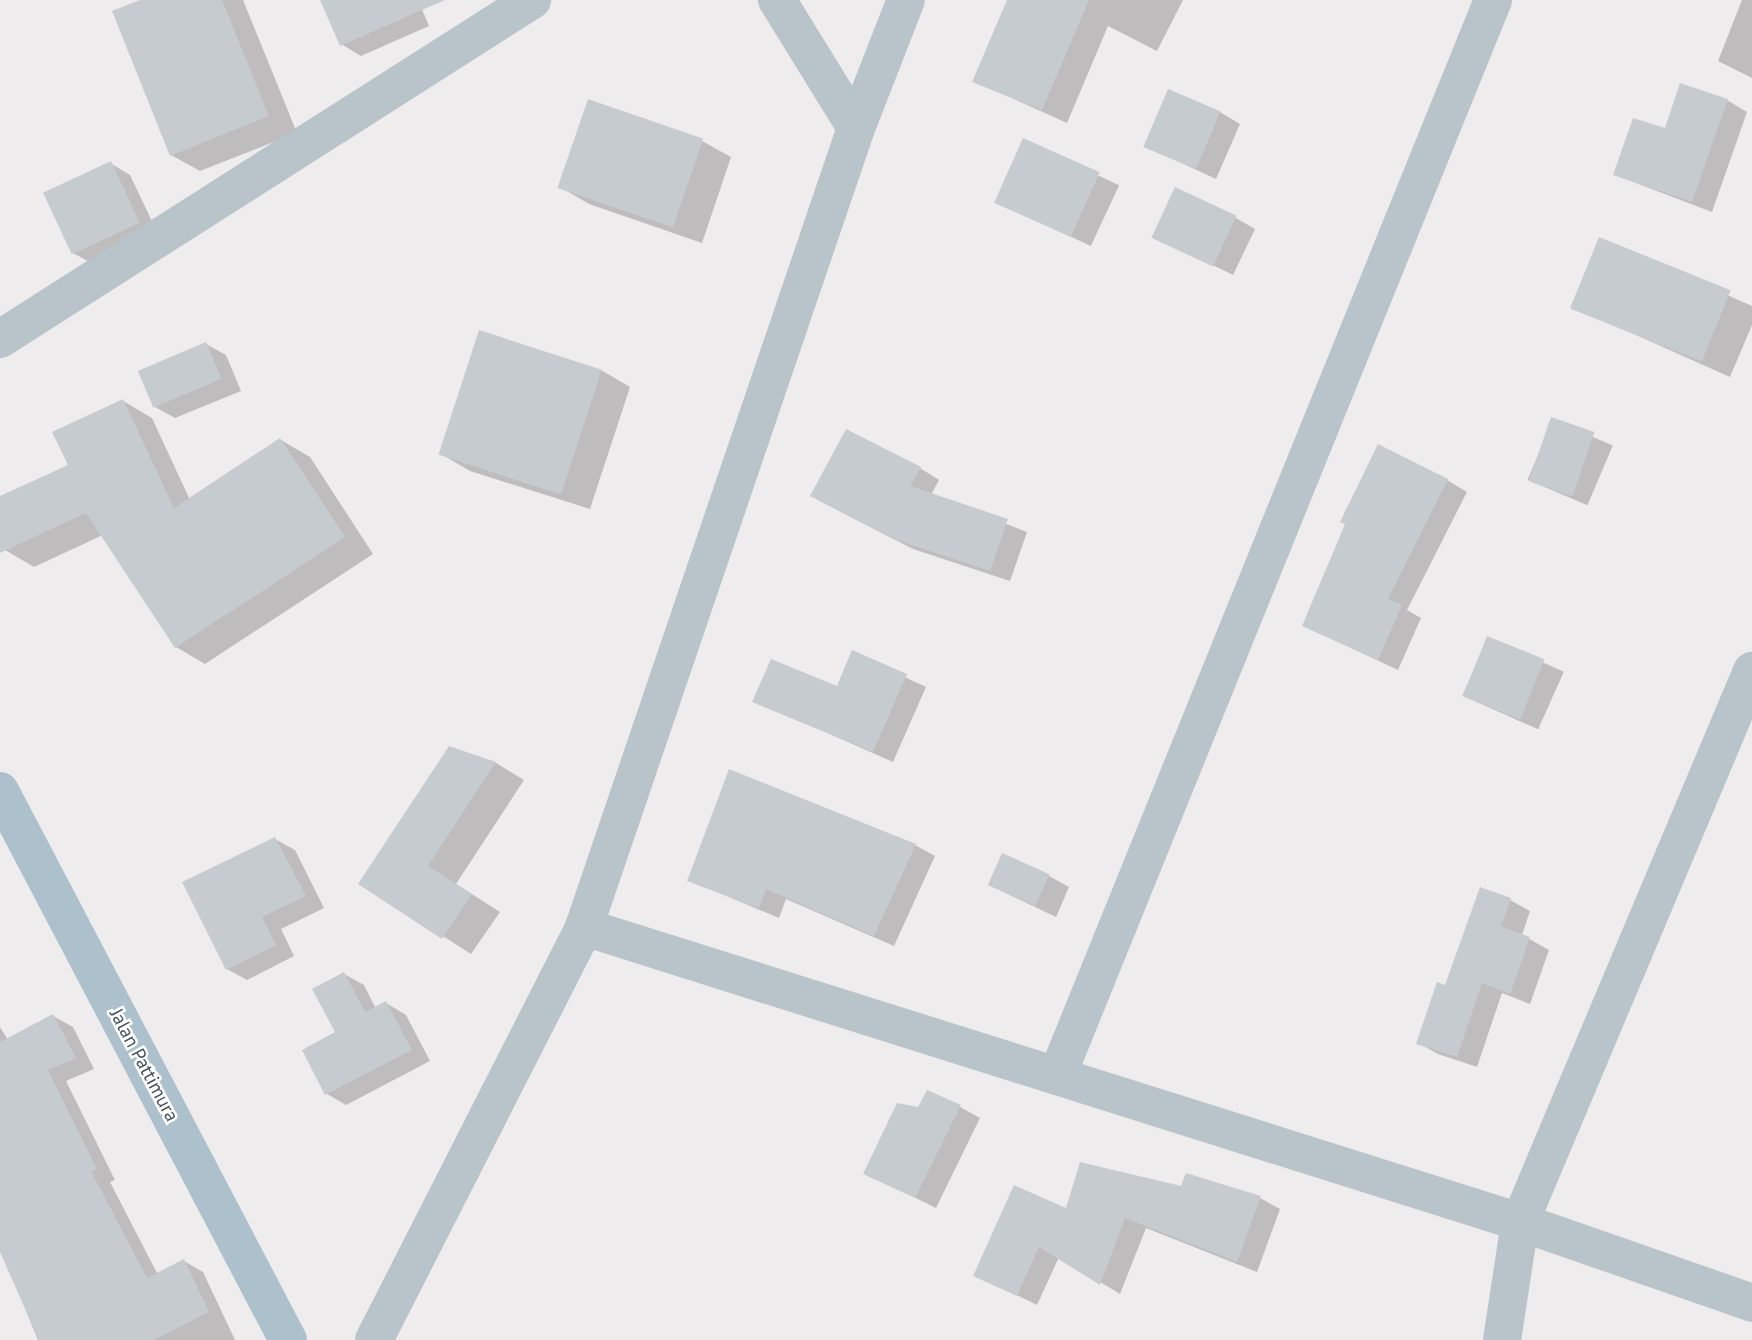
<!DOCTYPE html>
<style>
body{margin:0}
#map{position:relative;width:1752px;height:1340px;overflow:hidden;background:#efeced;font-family:"PT Sans",sans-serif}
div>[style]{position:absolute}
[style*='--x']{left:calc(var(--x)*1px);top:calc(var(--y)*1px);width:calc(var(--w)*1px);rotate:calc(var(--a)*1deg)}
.shadow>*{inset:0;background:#0003;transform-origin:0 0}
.building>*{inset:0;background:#c6cbcf;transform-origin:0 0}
.minor>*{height:38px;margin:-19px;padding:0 19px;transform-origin:19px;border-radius:19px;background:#b8c4c9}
.major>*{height:38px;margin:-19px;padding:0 19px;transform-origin:19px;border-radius:19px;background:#acc1cc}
span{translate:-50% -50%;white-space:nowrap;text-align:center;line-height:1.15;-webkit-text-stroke:5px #fff;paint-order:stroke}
.street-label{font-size:19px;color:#455359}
</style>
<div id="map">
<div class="shadow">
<i style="clip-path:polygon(144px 0,243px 0,297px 133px,200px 171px,171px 155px)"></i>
<i style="clip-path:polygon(322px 0,418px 0,429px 26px,361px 56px,341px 44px)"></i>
<i style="clip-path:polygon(1009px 0,1183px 0,1157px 51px,1108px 26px,1067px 123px,974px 81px)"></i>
<i style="clip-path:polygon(1742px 0,1752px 0,1752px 78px,1718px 61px)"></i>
<i style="clip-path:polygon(1727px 100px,1747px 112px,1712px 212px,1615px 175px,1666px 130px)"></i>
<i style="clip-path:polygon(1220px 112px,1240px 124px,1216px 179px,1145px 146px)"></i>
<i style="clip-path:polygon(702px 141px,731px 157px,702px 243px,589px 204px,560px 187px)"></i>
<i style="left:1024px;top:141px;width:105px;height:67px;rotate:25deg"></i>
<i style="clip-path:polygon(110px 163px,130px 175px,158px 234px,93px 264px,73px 253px)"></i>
<i style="clip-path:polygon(1236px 218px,1255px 229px,1233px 275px,1153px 236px)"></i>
<i style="clip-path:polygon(1600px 239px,1752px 306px,1752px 325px,1730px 377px,1571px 306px)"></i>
<i style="clip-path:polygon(206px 344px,226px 355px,241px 391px,175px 418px,155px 407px)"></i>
<i style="clip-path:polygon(601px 370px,630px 387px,590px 509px,470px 471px,441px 454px)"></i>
<i style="clip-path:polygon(123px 401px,152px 418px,190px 500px,281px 440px,310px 457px,373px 554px,205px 664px,176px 647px,103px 535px,34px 567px,5px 550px,0 539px,0 498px,70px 466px)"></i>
<i style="left:1553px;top:420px;width:65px;height:65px;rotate:23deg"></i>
<i style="clip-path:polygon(920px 468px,939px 480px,931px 495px,1027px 532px,1010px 581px,913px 549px,832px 507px)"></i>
<i style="clip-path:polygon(1447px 480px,1467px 492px,1407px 610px,1421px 618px,1398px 670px,1304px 626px)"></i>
<i style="left:1488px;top:638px;width:83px;height:63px;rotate:24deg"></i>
<i style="clip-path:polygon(853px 653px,926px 687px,893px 762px,755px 701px,838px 688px)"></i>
<i style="clip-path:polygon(449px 748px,496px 763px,524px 780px,456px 884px,500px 912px,471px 954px,360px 883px)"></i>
<i style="clip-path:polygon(275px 839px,295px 850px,324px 908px,281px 929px,294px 956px,247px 980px,227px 969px)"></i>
<i style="clip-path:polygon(915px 845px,935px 856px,894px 946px,786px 899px,779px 918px,689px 880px)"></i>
<i style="clip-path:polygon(1049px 876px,1069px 887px,1056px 917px,991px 886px)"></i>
<i style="clip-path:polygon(1510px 900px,1530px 911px,1522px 935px,1549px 950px,1530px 1004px,1502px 993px,1477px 1067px,1438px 1054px,1418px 1043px,1446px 987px)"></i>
<i style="clip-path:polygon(344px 974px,364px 985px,376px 1009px,386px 1003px,406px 1015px,430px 1061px,346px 1105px,327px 1094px)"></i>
<i style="clip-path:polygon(53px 1016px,73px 1027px,94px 1069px,66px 1081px,115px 1180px,110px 1182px,158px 1275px,184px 1261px,203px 1272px,235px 1340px,38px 1340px,0 1248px,0 1027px,8px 1040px)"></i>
<i style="clip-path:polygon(960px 1107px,980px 1118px,936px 1208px,865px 1173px,919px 1109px)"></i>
<i style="clip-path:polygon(1182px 1189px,1260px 1198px,1280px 1209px,1257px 1272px,1146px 1228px,1120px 1294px,1059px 1257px,1037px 1305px,975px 1275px,1067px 1210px)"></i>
</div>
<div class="building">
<i style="clip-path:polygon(140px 0,222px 0,269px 116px,170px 156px,112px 11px)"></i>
<i style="clip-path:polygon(320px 0,445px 0,340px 46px)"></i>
<i style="clip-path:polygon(1007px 0,1089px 0,1042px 110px,972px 82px)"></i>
<i style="clip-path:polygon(1680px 83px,1728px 99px,1692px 202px,1613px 175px,1633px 118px,1665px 128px)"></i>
<i style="left:1168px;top:89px;width:57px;height:63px;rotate:23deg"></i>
<i style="left:588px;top:99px;width:122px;height:94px;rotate:19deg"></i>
<i style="left:1023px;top:138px;width:84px;height:71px;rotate:24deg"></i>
<i style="left:111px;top:161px;width:68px;height:75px;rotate:65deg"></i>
<i style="left:1175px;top:187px;width:68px;height:56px;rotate:25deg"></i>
<i style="left:1599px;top:237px;width:142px;height:77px;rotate:22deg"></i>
<i style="left:479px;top:330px;width:129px;height:131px;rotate:18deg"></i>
<i style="left:206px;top:342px;width:40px;height:74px;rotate:67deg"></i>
<i style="clip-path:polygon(123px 399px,174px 508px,280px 438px,345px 537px,175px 648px,86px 513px,0 553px,0 496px,68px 465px,52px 432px)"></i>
<i style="left:1551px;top:417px;width:46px;height:68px;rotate:19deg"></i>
<i style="clip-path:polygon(846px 429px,921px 467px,910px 486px,1008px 519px,990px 571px,891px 538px,810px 496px)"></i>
<i style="clip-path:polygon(1378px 444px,1448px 479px,1388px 599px,1402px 605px,1378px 660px,1302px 626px,1345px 524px,1340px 522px)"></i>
<i style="left:1487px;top:636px;width:62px;height:65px;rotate:22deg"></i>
<i style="clip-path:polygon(852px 650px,907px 674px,873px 752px,752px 702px,771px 659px,837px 686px)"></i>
<i style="clip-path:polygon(449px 746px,496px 762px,428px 866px,472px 894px,442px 939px,358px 884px)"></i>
<i style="clip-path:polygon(729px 769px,916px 844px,874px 936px,766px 889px,759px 908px,687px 881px)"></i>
<i style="clip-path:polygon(275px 837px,306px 896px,262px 917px,276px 945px,226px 970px,182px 882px)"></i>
<i style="left:1002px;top:853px;width:52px;height:35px;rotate:24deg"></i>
<i style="clip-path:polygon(1480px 887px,1511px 898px,1501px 926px,1530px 937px,1510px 994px,1482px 983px,1457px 1057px,1416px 1044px,1437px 982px,1445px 985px)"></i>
<i style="clip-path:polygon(344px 972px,365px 1012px,386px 1001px,412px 1050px,325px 1095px,302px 1050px,335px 1032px,312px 989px)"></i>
<i style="clip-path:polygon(53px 1014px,76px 1058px,48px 1070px,97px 1169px,91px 1171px,147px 1278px,184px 1259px,209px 1312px,154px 1340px,39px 1340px,0 1252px,0 1042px)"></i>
<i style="clip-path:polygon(927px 1090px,961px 1105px,915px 1198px,863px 1174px,897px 1103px,918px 1107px)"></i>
<i style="clip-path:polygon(1080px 1162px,1181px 1186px,1186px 1173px,1261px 1196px,1237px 1262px,1125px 1218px,1100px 1285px,1039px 1247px,1017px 1296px,973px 1276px,1014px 1185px,1066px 1208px)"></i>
</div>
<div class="minor">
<i style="--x:777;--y:0;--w:150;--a:58.3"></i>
<i style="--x:0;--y:339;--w:631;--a:-32.51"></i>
<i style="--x:584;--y:927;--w:981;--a:17.49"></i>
<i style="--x:1520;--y:1222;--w:598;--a:-67.17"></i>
<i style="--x:1057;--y:1076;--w:1161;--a:-67.94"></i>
<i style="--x:374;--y:1340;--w:463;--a:-63"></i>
<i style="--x:584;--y:927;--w:844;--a:-71.2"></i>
<i style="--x:856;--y:128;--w:137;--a:-68.7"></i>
<i style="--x:1502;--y:1340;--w:119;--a:-81.3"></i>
<i style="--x:1520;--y:1222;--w:246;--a:19.2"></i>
</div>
<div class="major">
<i style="--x:0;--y:791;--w:620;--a:62.32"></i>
</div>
<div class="street-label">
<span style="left:144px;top:1065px;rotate:62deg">Jalan Pattimura</span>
</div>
</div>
